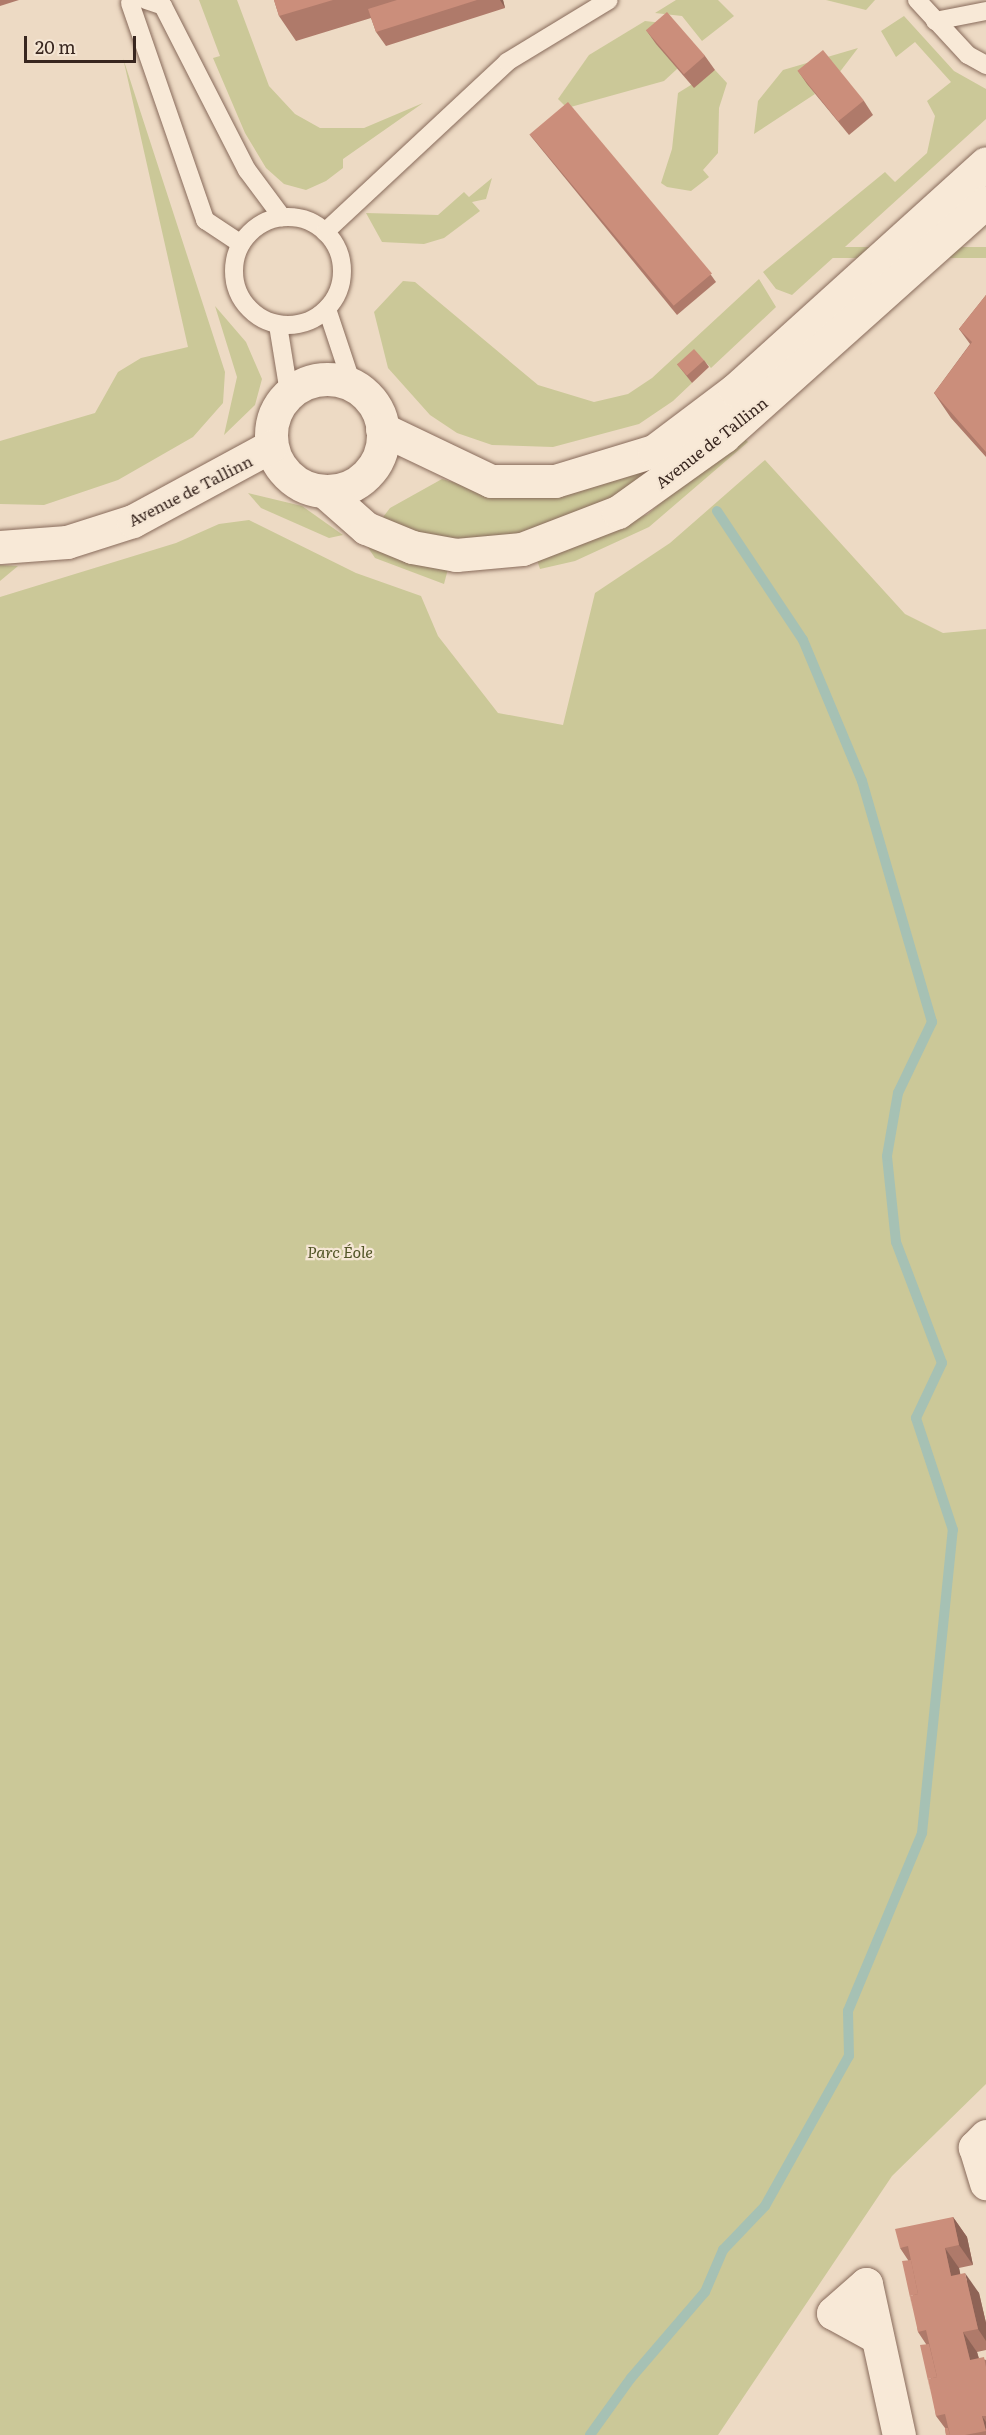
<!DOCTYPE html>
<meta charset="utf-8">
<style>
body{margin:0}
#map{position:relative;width:986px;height:2435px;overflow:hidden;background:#eddac4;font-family:Literata,serif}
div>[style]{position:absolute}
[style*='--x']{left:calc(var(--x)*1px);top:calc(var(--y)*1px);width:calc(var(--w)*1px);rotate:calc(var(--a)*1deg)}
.green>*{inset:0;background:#cbc898;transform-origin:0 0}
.stream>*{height:10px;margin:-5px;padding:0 5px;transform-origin:5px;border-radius:5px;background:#a6c1b4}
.roads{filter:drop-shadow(0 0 2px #886b5b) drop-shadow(0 0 2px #886b5b)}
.service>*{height:18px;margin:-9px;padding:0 9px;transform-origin:9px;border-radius:9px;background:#f8e9d7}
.service>.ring{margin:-9px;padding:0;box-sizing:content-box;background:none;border:18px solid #f8e9d7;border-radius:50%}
.minor>*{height:33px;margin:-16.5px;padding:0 16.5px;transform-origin:16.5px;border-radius:16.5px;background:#f8e9d7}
.tertiary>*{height:33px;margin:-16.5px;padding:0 16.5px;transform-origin:16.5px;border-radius:16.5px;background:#f8e9d7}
.tertiary>.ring{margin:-16.5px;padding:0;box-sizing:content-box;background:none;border:33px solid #f8e9d7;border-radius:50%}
.wall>*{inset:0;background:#af7a6a}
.shaded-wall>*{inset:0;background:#8e6356}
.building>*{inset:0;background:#cb8e7b;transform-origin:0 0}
span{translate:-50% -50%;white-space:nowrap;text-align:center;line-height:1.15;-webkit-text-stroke:4.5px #f5e6d4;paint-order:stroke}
.street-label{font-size:16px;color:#38261f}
.park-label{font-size:16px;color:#515426;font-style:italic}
.scale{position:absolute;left:24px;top:36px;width:112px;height:27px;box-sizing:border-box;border:3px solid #38261f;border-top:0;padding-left:8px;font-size:18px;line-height:21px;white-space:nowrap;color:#38261f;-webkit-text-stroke:4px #f5e6d4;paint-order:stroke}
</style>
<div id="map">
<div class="green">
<i style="clip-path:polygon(199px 0,237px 0,269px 86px,295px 114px,320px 128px,364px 128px,423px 103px,343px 159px,343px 168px,326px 181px,306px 190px,284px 184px,266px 168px,245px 133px,213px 58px,220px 56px)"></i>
<i style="clip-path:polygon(676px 0,718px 0,734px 16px,702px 41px,682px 16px,655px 13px)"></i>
<i style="clip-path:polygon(826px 0,875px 0,866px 10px)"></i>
<i style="clip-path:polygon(904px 16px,954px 71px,986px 89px,986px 119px,792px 295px,776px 289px,763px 272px,885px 172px,895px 182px,927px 153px,935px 116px,927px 101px,951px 82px,915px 42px,896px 57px,881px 31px)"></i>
<i style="clip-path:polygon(645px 21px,672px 24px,677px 69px,664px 81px,567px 108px,558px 99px,589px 55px)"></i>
<i style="clip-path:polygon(858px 48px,839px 73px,808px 84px,815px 94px,754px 134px,758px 101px,783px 70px)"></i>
<i style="clip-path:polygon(123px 58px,225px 372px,223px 403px,193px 437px,118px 480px,44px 505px,0 504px,0 441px,95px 413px,118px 372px,141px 358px,188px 347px)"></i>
<i style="clip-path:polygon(715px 70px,727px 83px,719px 108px,718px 153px,703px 170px,709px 177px,691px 191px,667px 187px,661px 183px,672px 149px,678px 93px)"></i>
<i style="clip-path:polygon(492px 178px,486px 199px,472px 202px,480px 211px,444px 238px,424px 244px,382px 242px,366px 213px,438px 215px,464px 192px,469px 197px)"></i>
<i style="left:986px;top:247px;width:11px;height:174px;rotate:90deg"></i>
<i style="clip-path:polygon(759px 279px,776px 307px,711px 368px,700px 356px,683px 371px,692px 383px,673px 401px,639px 424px,553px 447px,492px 445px,457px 433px,430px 415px,388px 368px,374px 312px,403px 281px,415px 282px,538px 385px,594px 402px,628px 394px,652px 378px)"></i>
<i style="clip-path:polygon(215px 306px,246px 342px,262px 379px,255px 405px,224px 435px,237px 377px)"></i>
<i style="clip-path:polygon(740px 434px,748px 442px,649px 527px,575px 561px,540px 569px,537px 560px,648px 514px)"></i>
<i style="clip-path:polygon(676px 450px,619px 498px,538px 531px,461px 542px,420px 537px,380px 521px,390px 508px,442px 479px,495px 494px)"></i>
<i style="clip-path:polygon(765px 460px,905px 614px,943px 633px,986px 629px,986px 2084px,892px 2176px,718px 2435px,0 2435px,0 597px,176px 543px,219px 524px,249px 520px,356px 573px,421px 596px,438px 636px,498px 713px,563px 725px,595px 593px,670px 543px)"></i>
<i style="clip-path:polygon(248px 493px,302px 506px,343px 535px,329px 538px,261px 508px)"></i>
<i style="clip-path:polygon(367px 546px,418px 565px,448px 569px,444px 584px,375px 558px)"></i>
<i style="clip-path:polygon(0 565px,18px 566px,0 581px)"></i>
</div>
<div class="stream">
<i style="--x:590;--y:2435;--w:70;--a:-54.3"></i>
<i style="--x:631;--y:2378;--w:113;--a:-49.3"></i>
<i style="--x:705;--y:2292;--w:46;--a:-66.8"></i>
<i style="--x:723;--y:2250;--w:61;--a:-46.3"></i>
<i style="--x:765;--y:2206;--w:172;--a:-60.8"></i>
<i style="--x:849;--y:2056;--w:45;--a:-91.3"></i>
<i style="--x:848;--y:2011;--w:193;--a:-67.4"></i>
<i style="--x:922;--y:1833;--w:305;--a:-84.2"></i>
<i style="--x:953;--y:1530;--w:118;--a:-108.3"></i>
<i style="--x:916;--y:1418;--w:61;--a:-64.7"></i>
<i style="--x:942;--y:1363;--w:129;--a:-110.8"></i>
<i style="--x:896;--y:1242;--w:86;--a:-96"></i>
<i style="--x:887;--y:1156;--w:64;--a:-80.1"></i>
<i style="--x:898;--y:1093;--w:79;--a:-64.4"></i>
<i style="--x:932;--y:1022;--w:251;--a:-106.2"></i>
<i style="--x:862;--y:781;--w:153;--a:-112.7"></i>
<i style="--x:803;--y:640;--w:155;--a:-123.7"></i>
</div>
<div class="roads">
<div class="service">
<i style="--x:146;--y:0;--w:18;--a:19"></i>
<i style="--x:163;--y:6;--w:184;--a:62.9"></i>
<i style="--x:247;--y:170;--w:59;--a:53.3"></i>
<i style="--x:917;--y:0;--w:75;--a:47.2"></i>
<i style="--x:968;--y:55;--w:21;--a:29"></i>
<i style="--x:130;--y:3;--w:230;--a:70.9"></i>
<i style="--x:205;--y:220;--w:43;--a:33.7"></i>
<i style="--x:935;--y:21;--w:52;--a:-11.1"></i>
<i class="ring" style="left:234px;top:217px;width:90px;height:90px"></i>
<i style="--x:325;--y:232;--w:249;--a:-43"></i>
<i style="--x:507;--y:62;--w:119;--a:-31.3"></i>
<i style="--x:327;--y:309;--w:79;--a:71.6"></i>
<i style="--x:278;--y:325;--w:69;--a:80.8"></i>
</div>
<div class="minor">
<i style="--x:986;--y:2136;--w:16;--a:135"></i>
<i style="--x:975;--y:2147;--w:38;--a:73"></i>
<i style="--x:877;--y:2337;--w:50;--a:-151.4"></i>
<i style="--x:833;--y:2313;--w:44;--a:-41.3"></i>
<i style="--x:866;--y:2284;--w:155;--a:77.7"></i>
</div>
<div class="tertiary">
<i class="ring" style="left:271px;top:379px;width:79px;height:79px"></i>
<i style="--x:382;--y:429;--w:121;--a:25.5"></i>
<i style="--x:491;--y:481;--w:64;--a:0"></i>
<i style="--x:555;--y:481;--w:103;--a:-16.9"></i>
<i style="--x:654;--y:451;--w:101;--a:-37"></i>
<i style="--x:735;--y:390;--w:338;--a:-42.1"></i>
<i style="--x:324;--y:491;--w:56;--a:41.4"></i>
<i style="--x:366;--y:528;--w:50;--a:22.4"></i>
<i style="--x:412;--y:547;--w:45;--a:10.3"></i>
<i style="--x:456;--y:555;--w:66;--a:-5.2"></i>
<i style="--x:522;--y:549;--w:103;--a:-21.1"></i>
<i style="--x:618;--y:512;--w:130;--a:-35.6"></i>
<i style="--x:724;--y:436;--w:351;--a:-41.8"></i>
<i style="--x:0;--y:547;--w:67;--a:-4.3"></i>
<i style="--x:67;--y:542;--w:69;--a:-17.7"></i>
<i style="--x:133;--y:521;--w:157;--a:-28.5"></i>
</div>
</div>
<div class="wall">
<i style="clip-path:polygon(0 0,19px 0,0 6px)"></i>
<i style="clip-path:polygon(274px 0,503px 0,505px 8px,386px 46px,376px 32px,371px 18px,296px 41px,279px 16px)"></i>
<i style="clip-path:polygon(646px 30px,705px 56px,715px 70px,694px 88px,656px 44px)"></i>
<i style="clip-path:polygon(798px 71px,864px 101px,873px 115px,849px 135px,807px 84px)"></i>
<i style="clip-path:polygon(529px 134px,711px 275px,716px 282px,677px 315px)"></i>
<i style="clip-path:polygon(986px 295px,986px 457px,951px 418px,934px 393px,970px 344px,959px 329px)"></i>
<i style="clip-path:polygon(704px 360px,709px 367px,692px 383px,677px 364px)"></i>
<i style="clip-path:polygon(953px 2217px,967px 2237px,973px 2265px,959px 2268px,960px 2274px,979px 2293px,986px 2323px,986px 2350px,977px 2352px,979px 2358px,986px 2360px,986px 2435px,946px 2435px,945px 2428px,936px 2416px,926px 2344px,918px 2332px,908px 2260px,900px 2248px)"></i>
</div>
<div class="shaded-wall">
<i style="clip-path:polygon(500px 0,503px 0,505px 8px)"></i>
<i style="clip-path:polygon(953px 2217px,967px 2237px,973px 2265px,959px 2245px)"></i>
<i style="clip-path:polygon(945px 2248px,959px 2268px,965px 2295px,951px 2276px)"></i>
<i style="clip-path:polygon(965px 2273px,979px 2293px,986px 2323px,986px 2341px,978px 2329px)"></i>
<i style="clip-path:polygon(963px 2332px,977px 2352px,984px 2380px,970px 2360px)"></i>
<i style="clip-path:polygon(982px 2416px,986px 2422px,986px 2431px)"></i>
</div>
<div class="building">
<i style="clip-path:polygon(274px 0,333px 0,279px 16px)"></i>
<i style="clip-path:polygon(397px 0,477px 0,376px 32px,368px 9px)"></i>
<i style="left:667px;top:12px;width:58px;height:28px;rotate:49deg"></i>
<i style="left:823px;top:50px;width:65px;height:33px;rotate:51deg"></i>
<i style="left:568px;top:102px;width:224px;height:50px;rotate:50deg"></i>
<i style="clip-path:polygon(986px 295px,986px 452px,934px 393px,972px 342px,959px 329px)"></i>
<i style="left:694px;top:349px;width:15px;height:23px;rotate:48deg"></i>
<i style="clip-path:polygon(953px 2217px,959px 2245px,945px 2248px,951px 2276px,965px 2273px,978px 2329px,963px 2332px,970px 2360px,984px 2357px,986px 2367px,986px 2416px,982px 2416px,986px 2431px,965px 2435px,950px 2435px,945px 2414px,936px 2416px,928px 2379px,937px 2377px,926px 2330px,918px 2332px,910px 2296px,918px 2294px,908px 2246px,900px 2248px,895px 2229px)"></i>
<i style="clip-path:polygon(911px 2260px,918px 2294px,910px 2296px,913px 2311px,902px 2261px)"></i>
<i style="clip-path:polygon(929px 2344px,937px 2377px,928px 2379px,931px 2394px,920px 2345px)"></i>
<i style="clip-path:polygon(945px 2428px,948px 2428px,950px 2435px,946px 2435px)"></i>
</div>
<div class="street-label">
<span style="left:711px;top:442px;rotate:-38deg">Avenue de Tallinn</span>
<span style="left:190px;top:490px;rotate:-27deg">Avenue de Tallinn</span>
</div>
<div class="park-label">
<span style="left:340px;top:1251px">Parc Éole</span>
</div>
<div class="scale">20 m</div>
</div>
